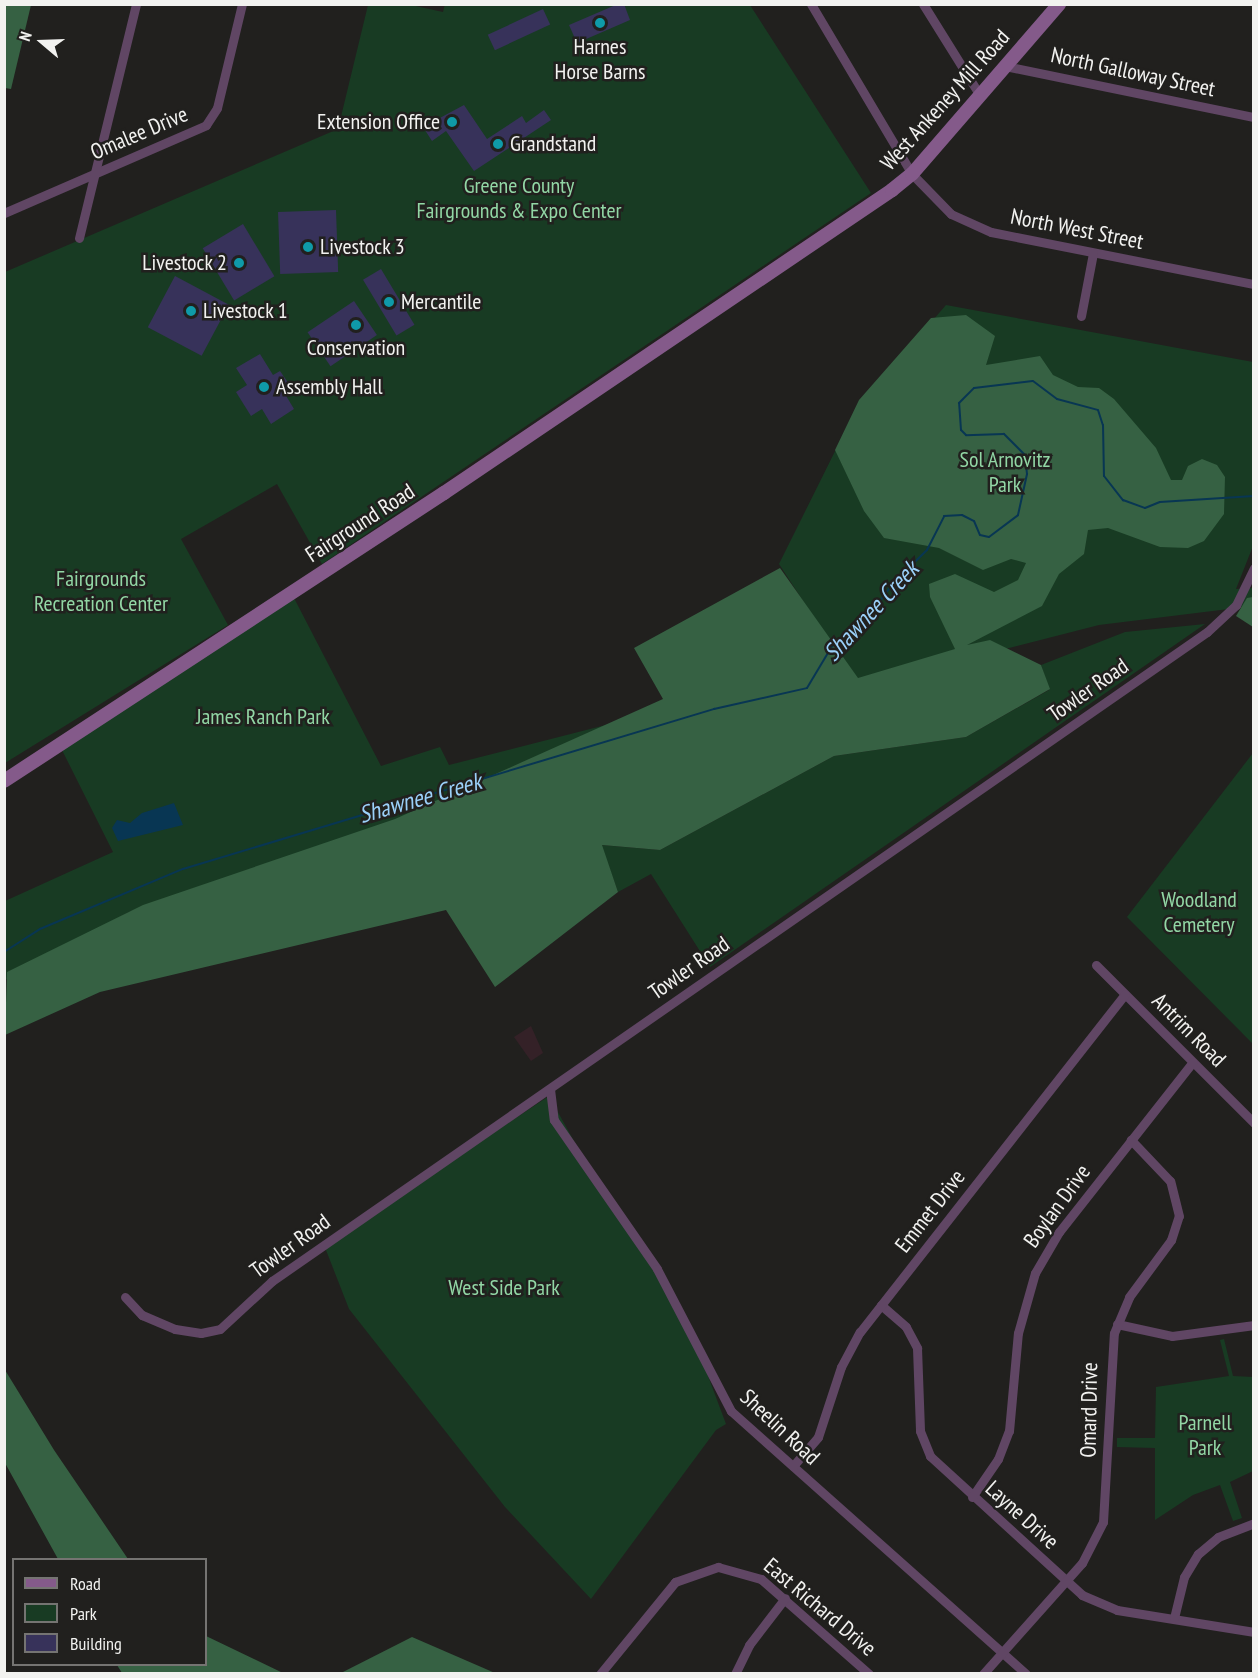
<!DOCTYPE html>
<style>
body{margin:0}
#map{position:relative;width:1258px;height:1678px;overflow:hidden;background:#21201e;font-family:"PT Sans Narrow",sans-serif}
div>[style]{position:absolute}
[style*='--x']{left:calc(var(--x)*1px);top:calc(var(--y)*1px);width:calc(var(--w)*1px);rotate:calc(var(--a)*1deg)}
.industrial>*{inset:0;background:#342127}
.green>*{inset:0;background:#183b23}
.forest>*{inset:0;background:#366143}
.water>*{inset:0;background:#083653}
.stream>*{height:2px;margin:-1px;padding:0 1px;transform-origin:1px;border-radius:1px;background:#083653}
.building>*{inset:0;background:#37325a;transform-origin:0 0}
.street>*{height:9px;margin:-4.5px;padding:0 4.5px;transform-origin:4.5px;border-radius:4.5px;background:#604664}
.secondary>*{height:14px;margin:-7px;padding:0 7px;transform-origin:7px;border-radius:7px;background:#845a8a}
.dots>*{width:16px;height:16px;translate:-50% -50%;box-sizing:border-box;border:3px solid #21201e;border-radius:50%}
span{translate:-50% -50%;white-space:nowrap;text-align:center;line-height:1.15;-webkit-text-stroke:5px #21201e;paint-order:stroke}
.poi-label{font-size:22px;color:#f2f2f0}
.right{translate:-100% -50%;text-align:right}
.left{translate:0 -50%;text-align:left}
.street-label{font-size:22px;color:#f2f2f0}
.park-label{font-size:22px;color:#92d7a5}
.water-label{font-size:24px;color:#9bd0f9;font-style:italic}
.frame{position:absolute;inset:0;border:6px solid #f2f2f0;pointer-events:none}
.legend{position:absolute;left:12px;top:1558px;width:195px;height:108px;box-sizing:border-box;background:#21201e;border:2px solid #757472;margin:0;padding:8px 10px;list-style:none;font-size:18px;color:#f2f2f0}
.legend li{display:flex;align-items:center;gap:12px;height:30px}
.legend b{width:30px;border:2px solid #757472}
.north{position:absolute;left:12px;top:12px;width:60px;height:60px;-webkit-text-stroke:4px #21201e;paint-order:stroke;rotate:289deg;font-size:16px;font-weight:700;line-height:24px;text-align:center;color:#f2f2f0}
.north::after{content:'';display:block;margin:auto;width:21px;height:27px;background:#f2f2f0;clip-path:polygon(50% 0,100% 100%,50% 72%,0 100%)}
</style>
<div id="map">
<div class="industrial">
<i style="clip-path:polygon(531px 1026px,543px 1053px,531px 1061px,514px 1037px)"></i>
</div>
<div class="green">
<i style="clip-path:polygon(445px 4px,750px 5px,871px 193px,322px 564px,277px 484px,181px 539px,228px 625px,5px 763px,5px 272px,338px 129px,368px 5px,411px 5px,443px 12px)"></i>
<i style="clip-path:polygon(946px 305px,1253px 362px,1253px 546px,1236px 589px,1253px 588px,1253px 606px,1099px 625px,958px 661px,129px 912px,5px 980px,5px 901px,113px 852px,62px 750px,294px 598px,381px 766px,440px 747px,449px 765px,676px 707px,852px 676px,779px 564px,856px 409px)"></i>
<i style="clip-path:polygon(1205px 624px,710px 967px,651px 874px,618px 892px,601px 845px,660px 850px,834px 756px,966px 737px,1049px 690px,1041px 665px,1125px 632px)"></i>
<i style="clip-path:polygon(1253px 753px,1253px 1044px,1127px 917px)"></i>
<i style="clip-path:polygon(549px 1096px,600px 1188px,689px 1325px,726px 1424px,716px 1430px,591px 1599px,505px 1507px,349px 1309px,324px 1245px)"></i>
<i style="clip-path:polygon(1224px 1339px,1233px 1376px,1253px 1377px,1253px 1471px,1230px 1482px,1242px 1518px,1233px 1521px,1220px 1485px,1193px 1495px,1155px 1520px,1155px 1448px,1117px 1447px,1117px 1438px,1155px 1438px,1156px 1387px,1229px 1376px,1220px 1340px)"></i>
</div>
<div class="forest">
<i style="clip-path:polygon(5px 4px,31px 5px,11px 89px,5px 88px)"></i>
<i style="clip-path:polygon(966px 315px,995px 336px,986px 365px,1040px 356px,1053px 375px,1078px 387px,1099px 388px,1114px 399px,1156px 448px,1171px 480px,1182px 480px,1188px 466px,1202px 459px,1217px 465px,1225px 477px,1224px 514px,1204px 541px,1188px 548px,1160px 547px,1108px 528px,1088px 530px,1084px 554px,1059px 574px,1042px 606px,967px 645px,990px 640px,1041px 665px,1050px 689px,966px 737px,834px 756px,660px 850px,602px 845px,618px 892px,495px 987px,446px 910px,100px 992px,5px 1035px,7px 972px,143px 905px,395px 819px,663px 699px,634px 648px,780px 568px,858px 678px,955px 649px,930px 597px,929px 584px,955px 574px,994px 592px,1018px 580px,1026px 563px,1011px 559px,983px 570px,939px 548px,884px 538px,864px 511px,835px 450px,859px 400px,931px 318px)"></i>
<i style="clip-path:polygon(1253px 597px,1254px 597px,1253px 627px,1236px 616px,1247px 598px)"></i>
<i style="clip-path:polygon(5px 1370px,54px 1450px,128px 1559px,58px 1559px,5px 1463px)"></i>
<i style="clip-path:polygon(206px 1636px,283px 1673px,122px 1673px,117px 1665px,206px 1664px)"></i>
<i style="clip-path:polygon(412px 1637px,495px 1673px,341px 1673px)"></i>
</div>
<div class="water">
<i style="clip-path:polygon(174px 803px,183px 825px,118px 841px,112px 828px,117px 820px,130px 823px,142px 813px)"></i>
</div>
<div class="stream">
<i style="--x:4;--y:952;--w:43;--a:-32.6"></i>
<i style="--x:40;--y:929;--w:155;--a:-22.8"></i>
<i style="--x:183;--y:869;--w:555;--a:-16.77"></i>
<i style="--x:714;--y:709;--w:95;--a:-12.7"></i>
<i style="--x:807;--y:688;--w:49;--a:-59.2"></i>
<i style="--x:832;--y:646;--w:25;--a:-26"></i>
<i style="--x:855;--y:635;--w:66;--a:-53.7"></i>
<i style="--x:894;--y:582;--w:46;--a:-44.1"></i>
<i style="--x:927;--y:550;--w:38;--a:-63"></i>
<i style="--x:944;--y:516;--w:18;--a:-3"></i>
<i style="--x:962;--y:515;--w:13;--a:27"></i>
<i style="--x:974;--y:521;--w:15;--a:67"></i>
<i style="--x:980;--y:535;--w:9;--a:13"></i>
<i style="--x:989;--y:537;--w:36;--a:-37"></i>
<i style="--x:1018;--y:515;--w:42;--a:-77.6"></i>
<i style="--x:1027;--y:474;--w:19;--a:-96"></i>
<i style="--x:1025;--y:455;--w:30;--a:-135"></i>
<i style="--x:1004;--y:434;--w:38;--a:178"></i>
<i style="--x:966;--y:435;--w:7;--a:-135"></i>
<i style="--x:961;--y:430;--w:27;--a:-94"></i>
<i style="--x:959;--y:403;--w:21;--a:-45"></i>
<i style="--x:974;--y:388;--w:59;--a:-6.8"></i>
<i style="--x:1033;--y:381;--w:30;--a:37"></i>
<i style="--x:1057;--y:399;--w:42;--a:15"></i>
<i style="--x:1098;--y:410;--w:16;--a:72"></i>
<i style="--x:1103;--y:425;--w:51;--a:88.9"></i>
<i style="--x:1104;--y:476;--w:31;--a:52"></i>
<i style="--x:1123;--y:500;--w:23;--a:20"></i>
<i style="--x:1145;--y:508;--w:16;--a:-22"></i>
<i style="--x:1160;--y:502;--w:94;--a:-3.7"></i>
</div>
<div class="building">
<i style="clip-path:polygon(618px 4px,624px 4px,630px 20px,577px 43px,569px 25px)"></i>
<i style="left:543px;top:9px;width:17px;height:61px;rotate:65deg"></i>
<i style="clip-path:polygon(464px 105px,487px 139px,522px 116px,526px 123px,544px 110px,551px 120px,474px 171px,446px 131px,432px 141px,423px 127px)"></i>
<i style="left:336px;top:210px;width:62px;height:58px;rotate:88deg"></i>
<i style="left:243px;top:224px;width:61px;height:47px;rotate:59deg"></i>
<i style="left:381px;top:269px;width:65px;height:21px;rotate:59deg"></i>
<i style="left:175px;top:276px;width:61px;height:58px;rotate:28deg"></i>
<i style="left:354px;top:301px;width:41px;height:56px;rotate:56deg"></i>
<i style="clip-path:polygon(260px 354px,273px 375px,280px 371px,289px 384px,282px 389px,294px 409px,271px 424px,262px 409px,251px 416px,236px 392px,247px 385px,236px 368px)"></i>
</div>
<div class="street">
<i style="--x:811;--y:4;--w:198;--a:59.3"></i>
<i style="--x:912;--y:174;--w:56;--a:45.7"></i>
<i style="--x:951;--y:214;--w:44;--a:24.2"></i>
<i style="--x:991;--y:232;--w:268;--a:11.2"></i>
<i style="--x:923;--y:4;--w:106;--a:58.1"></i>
<i style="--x:1005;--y:66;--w:254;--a:11.6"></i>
<i style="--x:4;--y:213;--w:220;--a:-23.5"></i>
<i style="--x:206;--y:125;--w:20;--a:-57"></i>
<i style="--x:217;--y:108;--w:107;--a:-76.5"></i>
<i style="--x:79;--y:238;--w:241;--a:-76.3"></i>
<i style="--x:1081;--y:316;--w:64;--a:-79.2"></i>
<i style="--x:1096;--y:965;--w:223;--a:45"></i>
<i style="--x:550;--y:1089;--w:31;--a:83"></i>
<i style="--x:554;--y:1120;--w:181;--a:55.3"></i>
<i style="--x:657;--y:1269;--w:160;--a:62.5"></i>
<i style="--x:731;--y:1411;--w:395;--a:41.7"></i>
<i style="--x:125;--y:1297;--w:25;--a:47"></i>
<i style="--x:142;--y:1315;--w:36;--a:23"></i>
<i style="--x:175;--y:1329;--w:26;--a:9"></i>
<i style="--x:201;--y:1333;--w:19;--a:-12"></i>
<i style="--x:220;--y:1329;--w:71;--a:-42.7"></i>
<i style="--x:272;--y:1281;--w:1138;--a:-34.77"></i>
<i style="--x:1207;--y:632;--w:40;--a:-43"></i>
<i style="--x:1236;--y:605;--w:41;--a:-64.1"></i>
<i style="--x:881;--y:1305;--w:33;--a:41"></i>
<i style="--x:906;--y:1327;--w:24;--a:62"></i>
<i style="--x:917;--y:1348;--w:83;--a:87.9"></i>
<i style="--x:920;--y:1431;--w:27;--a:68"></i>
<i style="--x:930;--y:1456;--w:206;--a:42.4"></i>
<i style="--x:1082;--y:1595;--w:38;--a:23"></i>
<i style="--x:1117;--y:1610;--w:139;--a:9.1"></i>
<i style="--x:1117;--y:1324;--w:56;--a:12.3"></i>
<i style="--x:1172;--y:1336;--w:83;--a:-7.6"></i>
<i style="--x:793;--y:1466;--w:38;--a:-49"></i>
<i style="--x:818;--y:1437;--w:74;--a:-71.8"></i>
<i style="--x:841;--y:1367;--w:40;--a:-62"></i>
<i style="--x:860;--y:1332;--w:429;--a:-51.9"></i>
<i style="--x:972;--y:1497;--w:46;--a:-55.6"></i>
<i style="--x:998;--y:1459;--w:30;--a:-69"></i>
<i style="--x:1009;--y:1431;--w:98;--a:-84.8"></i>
<i style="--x:1018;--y:1333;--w:62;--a:-74.2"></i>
<i style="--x:1035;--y:1273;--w:48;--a:-59.7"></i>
<i style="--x:1059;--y:1232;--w:216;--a:-51.8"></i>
<i style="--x:1174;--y:1618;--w:42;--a:-76.3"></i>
<i style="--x:1184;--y:1577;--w:27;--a:-59"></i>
<i style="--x:1198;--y:1554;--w:26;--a:-40"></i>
<i style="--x:1218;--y:1537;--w:39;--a:-21"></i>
<i style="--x:600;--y:1674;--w:119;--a:-50.8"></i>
<i style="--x:675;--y:1582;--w:46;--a:-19.2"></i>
<i style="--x:718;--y:1567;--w:45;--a:15.6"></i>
<i style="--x:761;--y:1579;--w:144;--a:41.3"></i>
<i style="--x:735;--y:1674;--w:32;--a:-64"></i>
<i style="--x:749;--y:1645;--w:59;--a:-52.5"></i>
<i style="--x:983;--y:1674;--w:149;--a:-48.3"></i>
<i style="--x:1082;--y:1563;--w:46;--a:-62.9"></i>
<i style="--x:1103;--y:1522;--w:189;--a:-86.7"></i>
<i style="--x:1114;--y:1333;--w:39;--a:-67"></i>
<i style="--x:1129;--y:1297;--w:71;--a:-53.6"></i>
<i style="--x:1171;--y:1240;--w:25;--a:-72"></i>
<i style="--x:1179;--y:1216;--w:36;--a:-104"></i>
<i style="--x:1170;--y:1181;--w:57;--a:-133.6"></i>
</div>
<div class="secondary">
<i style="--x:4;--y:781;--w:526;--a:-33.21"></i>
<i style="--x:444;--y:493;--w:541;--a:-34.07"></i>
<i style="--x:892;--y:190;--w:26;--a:-39"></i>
<i style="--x:912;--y:174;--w:225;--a:-49.1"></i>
</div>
<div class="dots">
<i style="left:600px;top:23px;background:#0f9aa8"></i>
<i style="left:452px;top:122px;background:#0f9aa8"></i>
<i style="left:498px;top:144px;background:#0f9aa8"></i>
<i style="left:308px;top:247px;background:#0f9aa8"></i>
<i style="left:239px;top:263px;background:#0f9aa8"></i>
<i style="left:389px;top:302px;background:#0f9aa8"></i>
<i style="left:191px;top:311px;background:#0f9aa8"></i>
<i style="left:356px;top:325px;background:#0f9aa8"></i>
<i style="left:264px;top:387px;background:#0f9aa8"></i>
</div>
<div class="poi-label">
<span style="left:600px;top:59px">Harnes<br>Horse Barns</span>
<span class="right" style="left:440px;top:122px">Extension Office</span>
<span class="left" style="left:510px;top:144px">Grandstand</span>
<span class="left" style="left:320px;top:247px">Livestock 3</span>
<span class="right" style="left:227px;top:263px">Livestock 2</span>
<span class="left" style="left:401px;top:302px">Mercantile</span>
<span class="left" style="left:203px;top:311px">Livestock 1</span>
<span style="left:356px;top:348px">Conservation</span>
<span class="left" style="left:276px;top:387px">Assembly Hall</span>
</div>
<div class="street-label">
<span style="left:1133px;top:72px;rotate:12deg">North Galloway Street</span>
<span style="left:945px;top:100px;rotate:-48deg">West Ankeney Mill Road</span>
<span style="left:139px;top:133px;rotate:-23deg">Omalee Drive</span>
<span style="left:1077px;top:229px;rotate:11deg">North West Street</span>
<span style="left:360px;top:523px;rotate:-33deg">Fairground Road</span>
<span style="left:1088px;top:690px;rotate:-35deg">Towler Road</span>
<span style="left:689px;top:968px;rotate:-35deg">Towler Road</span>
<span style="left:1189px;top:1030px;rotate:45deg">Antrim Road</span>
<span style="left:1057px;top:1206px;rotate:-54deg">Boylan Drive</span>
<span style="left:930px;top:1211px;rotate:-52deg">Emmet Drive</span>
<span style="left:290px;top:1246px;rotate:-36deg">Towler Road</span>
<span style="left:1089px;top:1410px;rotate:-89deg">Omard Drive</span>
<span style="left:780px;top:1427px;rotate:43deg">Sheelin Road</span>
<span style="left:1022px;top:1515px;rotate:42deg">Layne Drive</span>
<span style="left:820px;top:1607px;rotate:40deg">East Richard Drive</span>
</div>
<div class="park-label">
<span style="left:519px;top:198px">Greene County<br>Fairgrounds &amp; Expo Center</span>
<span style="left:1005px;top:472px">Sol Arnovitz<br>Park</span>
<span style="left:101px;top:591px">Fairgrounds<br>Recreation Center</span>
<span style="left:263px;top:717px">James Ranch Park</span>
<span style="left:1199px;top:912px">Woodland<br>Cemetery</span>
<span style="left:504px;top:1288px">West Side Park</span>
<span style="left:1205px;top:1435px">Parnell<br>Park</span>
</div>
<div class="water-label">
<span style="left:871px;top:611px;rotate:-47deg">Shawnee Creek</span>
<span style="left:420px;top:798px;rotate:-16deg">Shawnee Creek</span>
</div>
<div class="frame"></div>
<ul class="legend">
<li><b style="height:8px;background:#845a8a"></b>Road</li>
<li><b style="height:16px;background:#183b23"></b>Park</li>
<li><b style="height:16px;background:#37325a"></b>Building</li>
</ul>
<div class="north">N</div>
</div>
